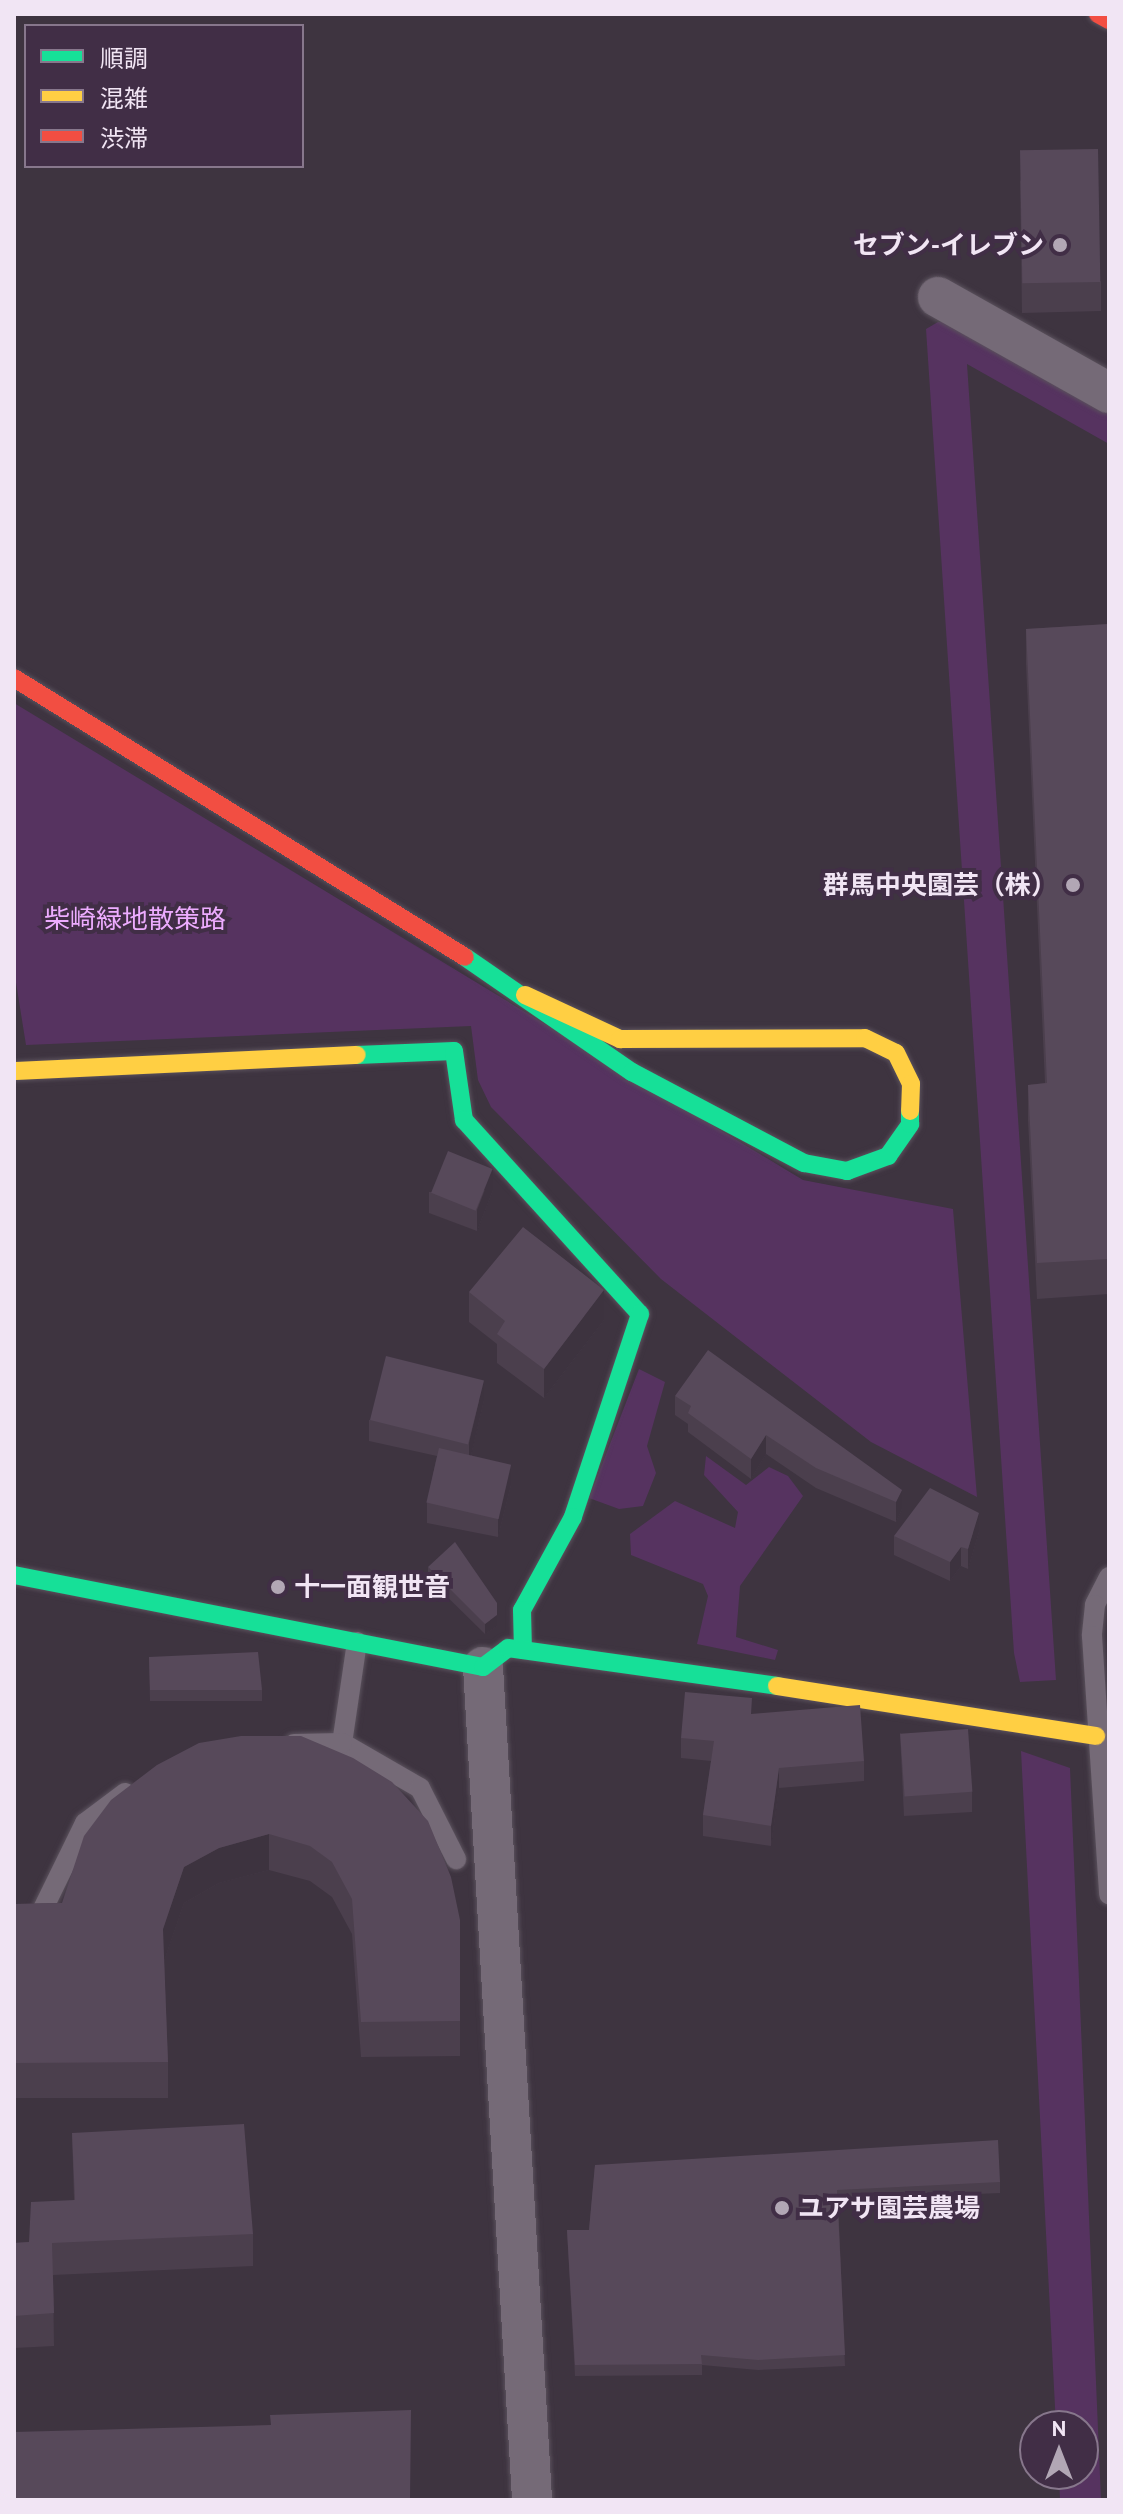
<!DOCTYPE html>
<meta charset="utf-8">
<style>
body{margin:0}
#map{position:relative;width:1123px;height:2514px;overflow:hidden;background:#3e3440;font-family:"PT Sans","Noto Sans JP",sans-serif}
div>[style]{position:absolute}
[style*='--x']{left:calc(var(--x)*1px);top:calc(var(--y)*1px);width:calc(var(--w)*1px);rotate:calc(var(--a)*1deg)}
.green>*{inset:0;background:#563360}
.roads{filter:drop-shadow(0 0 2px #5a515c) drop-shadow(0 0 2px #5a515c)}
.lane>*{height:20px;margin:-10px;padding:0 10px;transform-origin:10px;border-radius:10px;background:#756a77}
.street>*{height:40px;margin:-20px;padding:0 20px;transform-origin:20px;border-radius:20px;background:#756a77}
.fast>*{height:18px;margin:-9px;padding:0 9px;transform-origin:9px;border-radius:9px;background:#16e098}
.slow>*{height:18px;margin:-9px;padding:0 9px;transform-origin:9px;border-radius:9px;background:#ffcf43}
.jam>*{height:18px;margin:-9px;padding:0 9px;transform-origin:9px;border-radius:9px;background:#f24e42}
.wall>*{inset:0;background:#4b3f4d}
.shaded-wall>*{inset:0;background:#3d333f}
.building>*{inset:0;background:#57495a;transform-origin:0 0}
.dots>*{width:22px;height:22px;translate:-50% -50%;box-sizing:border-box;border:4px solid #412e46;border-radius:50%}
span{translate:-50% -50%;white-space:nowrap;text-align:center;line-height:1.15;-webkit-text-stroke:8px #412e46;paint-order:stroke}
.poi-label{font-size:26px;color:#f1e5f4;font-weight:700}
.right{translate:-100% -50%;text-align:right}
.left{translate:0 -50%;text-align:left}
.park-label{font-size:26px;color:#edacff}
.frame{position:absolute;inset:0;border:16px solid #f1e5f4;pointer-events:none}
.legend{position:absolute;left:24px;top:24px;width:280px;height:144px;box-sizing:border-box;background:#412e46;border:2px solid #87778c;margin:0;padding:10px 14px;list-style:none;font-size:24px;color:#f1e5f4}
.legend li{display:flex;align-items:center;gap:16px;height:40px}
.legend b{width:40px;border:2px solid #87778c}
.north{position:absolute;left:1019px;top:2410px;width:80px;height:80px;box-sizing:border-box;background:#412e46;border:2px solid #87778c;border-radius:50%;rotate:0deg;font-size:22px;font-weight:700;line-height:32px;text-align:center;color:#f1e5f4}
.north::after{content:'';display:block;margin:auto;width:28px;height:36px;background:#b2a7b5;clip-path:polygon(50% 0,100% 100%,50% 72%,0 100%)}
</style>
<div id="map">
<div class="green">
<i style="clip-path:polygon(938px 322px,957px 322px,1109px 412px,1109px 444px,967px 364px,1056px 1680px,1020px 1682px,1014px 1653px,926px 329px)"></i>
<i style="clip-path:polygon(14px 703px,803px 1180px,953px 1209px,977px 1497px,871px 1442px,661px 1279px,491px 1107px,478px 1080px,471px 1026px,26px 1045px,14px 970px)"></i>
<i style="clip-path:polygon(639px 1369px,665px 1382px,647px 1446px,656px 1473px,643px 1506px,619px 1509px,589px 1498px)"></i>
<i style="clip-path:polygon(706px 1456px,746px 1485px,769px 1467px,788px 1476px,803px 1496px,740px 1586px,736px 1637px,778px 1650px,775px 1660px,697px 1644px,708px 1596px,703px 1584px,631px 1555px,630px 1534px,675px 1501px,735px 1528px,738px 1512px,704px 1475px)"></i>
<i style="clip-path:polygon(1021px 1751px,1070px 1768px,1101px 2500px,1060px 2500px,1059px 2474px,1083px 2474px,1083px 2426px,1056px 2426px)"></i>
</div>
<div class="roads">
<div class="lane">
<i style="--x:1109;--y:1577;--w:31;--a:117"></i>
<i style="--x:1095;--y:1605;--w:31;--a:96"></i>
<i style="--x:1092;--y:1636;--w:259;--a:86.2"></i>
<i style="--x:357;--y:1642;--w:102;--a:98.4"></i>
<i style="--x:342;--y:1743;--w:90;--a:30"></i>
<i style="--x:420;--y:1788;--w:80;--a:63.1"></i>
<i style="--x:294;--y:1744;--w:48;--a:-1.2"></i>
<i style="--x:39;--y:1917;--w:105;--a:-63.9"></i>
<i style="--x:85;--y:1823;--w:50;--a:-36.9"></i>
</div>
<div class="street">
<i style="--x:938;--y:297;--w:196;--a:29.3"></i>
<i style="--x:483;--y:1667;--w:834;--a:86.63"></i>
</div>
<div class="fast">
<i style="--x:465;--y:957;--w:203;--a:34.6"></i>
<i style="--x:632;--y:1072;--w:195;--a:27.9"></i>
<i style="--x:804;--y:1163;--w:44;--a:10.5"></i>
<i style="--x:847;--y:1171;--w:44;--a:-20.1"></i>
<i style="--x:888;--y:1156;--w:39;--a:-55"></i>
<i style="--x:910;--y:1124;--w:13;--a:-90"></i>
<i style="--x:357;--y:1055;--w:97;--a:-2.4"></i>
<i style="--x:454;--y:1051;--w:70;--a:81.8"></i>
<i style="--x:464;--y:1120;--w:262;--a:47.8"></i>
<i style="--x:640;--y:1314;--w:214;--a:108.3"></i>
<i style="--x:573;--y:1517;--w:106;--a:118.7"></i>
<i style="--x:522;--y:1610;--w:40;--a:88.6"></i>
<i style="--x:14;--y:1575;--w:478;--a:11.1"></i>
<i style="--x:483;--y:1667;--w:31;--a:-37"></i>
<i style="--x:508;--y:1648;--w:272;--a:8"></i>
</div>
<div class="slow">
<i style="--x:525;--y:995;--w:105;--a:24.9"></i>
<i style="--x:620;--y:1039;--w:245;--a:-0.2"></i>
<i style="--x:865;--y:1038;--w:34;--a:26"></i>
<i style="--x:896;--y:1053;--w:34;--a:64"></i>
<i style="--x:911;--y:1084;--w:27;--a:92"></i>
<i style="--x:14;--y:1071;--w:343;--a:-2.7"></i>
<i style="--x:777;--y:1686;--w:323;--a:8.9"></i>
</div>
<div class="jam">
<i style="--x:1098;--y:14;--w:13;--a:29"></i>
<i style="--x:14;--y:678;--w:530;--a:31.74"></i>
</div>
</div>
<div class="wall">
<i style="clip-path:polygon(1020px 180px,1101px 282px,1101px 311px,1022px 313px)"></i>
<i style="clip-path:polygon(1109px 624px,1109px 1294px,1037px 1299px,1028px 1120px,1028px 1085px,1045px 1083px,1026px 664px,1026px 629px)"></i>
<i style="clip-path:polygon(493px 1190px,477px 1231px,429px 1213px,429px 1192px)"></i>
<i style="clip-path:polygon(469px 1292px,604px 1320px,544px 1398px,497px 1363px,497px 1344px,469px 1322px)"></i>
<i style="clip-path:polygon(675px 1396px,902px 1490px,902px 1509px,896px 1522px,816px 1488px,766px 1454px,751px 1479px,688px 1432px,688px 1424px,675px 1415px)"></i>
<i style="clip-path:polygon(484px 1400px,471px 1455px,511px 1485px,498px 1537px,427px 1523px,427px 1503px,437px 1456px,369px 1441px,369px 1420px)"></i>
<i style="clip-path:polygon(979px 1532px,968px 1569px,961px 1566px,950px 1581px,894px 1555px,894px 1536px)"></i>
<i style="clip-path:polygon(428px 1567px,497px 1626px,485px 1634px,428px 1578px)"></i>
<i style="clip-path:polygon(149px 1657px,262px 1690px,262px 1701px,150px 1701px)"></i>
<i style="clip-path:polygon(752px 1714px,864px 1761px,864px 1781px,779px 1788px,771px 1846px,703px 1836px,703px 1815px,711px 1761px,681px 1758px,681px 1738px)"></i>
<i style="clip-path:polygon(900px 1733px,972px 1792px,972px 1812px,904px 1816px)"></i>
<i style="clip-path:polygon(157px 1765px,460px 1920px,460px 2056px,361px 2057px,352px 1934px,332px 1897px,310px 1881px,269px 1870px,219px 1883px,184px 1903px,164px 1961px,168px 2062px,168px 2098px,14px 2098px,14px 1904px,62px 1903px)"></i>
<i style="clip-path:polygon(72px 2133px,253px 2234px,253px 2266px,53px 2275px,54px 2346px,14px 2348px,14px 2243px,29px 2242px,74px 2200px)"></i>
<i style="clip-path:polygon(595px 2165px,1000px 2182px,1000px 2193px,838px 2200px,845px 2366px,758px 2370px,702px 2365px,702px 2375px,575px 2376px,567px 2230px,589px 2230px)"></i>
</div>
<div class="shaded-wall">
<i style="clip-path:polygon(493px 1169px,493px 1190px,477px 1231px,477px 1210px)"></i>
<i style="clip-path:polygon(604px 1290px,604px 1320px,544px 1398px,544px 1369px)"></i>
<i style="clip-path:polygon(484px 1380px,484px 1400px,469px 1464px,469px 1443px)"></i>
<i style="clip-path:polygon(766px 1435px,766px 1454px,751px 1479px,751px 1459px)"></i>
<i style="clip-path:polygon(511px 1464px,511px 1485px,498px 1537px,498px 1516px)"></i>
<i style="clip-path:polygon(902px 1490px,902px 1509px,896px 1522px,896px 1502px)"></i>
<i style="clip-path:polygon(979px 1513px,979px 1532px,968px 1569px,968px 1549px)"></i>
<i style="clip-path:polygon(961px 1547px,961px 1566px,950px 1581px,950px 1562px)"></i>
<i style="clip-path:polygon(497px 1615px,497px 1626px,485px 1634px,485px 1624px)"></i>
<i style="clip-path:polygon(779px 1768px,779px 1788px,771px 1846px,771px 1826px)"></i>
<i style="clip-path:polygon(269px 1834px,269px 1870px,219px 1883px,184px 1903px,163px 1964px,163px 1929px,184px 1867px,219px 1848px)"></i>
</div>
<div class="building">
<i style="left:1098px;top:149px;width:133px;height:78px;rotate:89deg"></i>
<i style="clip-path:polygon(1109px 624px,1109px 1259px,1037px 1263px,1028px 1085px,1047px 1083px,1026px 629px)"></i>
<i style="left:448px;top:1151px;width:48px;height:45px;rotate:22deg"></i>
<i style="clip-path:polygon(523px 1227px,604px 1290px,544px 1369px,497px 1334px,505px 1321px,469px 1292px)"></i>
<i style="clip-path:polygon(708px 1350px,902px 1490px,896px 1502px,816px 1468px,766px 1435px,751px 1459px,688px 1413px,691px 1406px,675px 1396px)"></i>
<i style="left:386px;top:1356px;width:101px;height:66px;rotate:14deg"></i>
<i style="left:439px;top:1448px;width:74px;height:56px;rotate:13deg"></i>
<i style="clip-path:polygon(930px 1488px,979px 1513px,968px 1549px,961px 1547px,950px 1562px,894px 1536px)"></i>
<i style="clip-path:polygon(455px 1542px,497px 1603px,497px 1615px,485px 1624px,428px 1567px)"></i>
<i style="clip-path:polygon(258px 1652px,262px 1690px,150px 1690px,149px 1657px)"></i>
<i style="clip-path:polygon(685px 1692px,752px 1698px,751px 1714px,860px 1705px,864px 1761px,779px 1768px,771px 1826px,703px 1815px,714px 1741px,681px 1738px)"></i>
<i style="left:968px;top:1729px;width:63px;height:68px;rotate:86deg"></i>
<i style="clip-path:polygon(241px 1736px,301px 1736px,353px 1758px,392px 1782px,428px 1821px,451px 1877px,460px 1920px,460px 2021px,361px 2022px,352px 1899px,332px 1862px,310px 1846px,269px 1834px,219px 1848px,184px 1867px,163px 1929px,168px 2062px,14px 2063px,14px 1904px,62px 1903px,84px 1836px,111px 1800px,157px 1765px,199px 1743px)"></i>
<i style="clip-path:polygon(244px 2124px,253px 2234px,52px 2243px,54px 2313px,14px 2316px,14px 2243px,29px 2242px,31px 2202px,75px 2200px,72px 2133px)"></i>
<i style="clip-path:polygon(998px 2140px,1000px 2182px,837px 2190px,845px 2355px,758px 2360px,701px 2355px,702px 2364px,575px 2365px,567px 2230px,589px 2230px,595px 2165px)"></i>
<i style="clip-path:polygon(411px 2410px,410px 2500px,14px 2500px,14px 2432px,271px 2425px,270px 2415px)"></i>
</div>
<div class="dots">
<i style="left:1060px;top:245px;background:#b2a7b5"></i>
<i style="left:1073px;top:885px;background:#b2a7b5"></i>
<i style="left:278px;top:1587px;background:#b2a7b5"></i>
<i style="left:782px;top:2208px;background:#b2a7b5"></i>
</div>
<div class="poi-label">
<span class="right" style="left:1044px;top:245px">セブン-イレブン</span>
<span class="right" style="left:1057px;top:885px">群馬中央園芸（株）</span>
<span class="left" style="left:294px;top:1587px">十一面観世音</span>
<span class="left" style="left:798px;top:2208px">ユアサ園芸農場</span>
</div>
<div class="park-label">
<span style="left:135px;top:919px">柴崎緑地散策路</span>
</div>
<div class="frame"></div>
<ul class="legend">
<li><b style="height:10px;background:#16e098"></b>順調</li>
<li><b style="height:10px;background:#ffcf43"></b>混雑</li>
<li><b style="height:10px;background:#f24e42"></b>渋滞</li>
</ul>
<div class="north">N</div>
</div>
